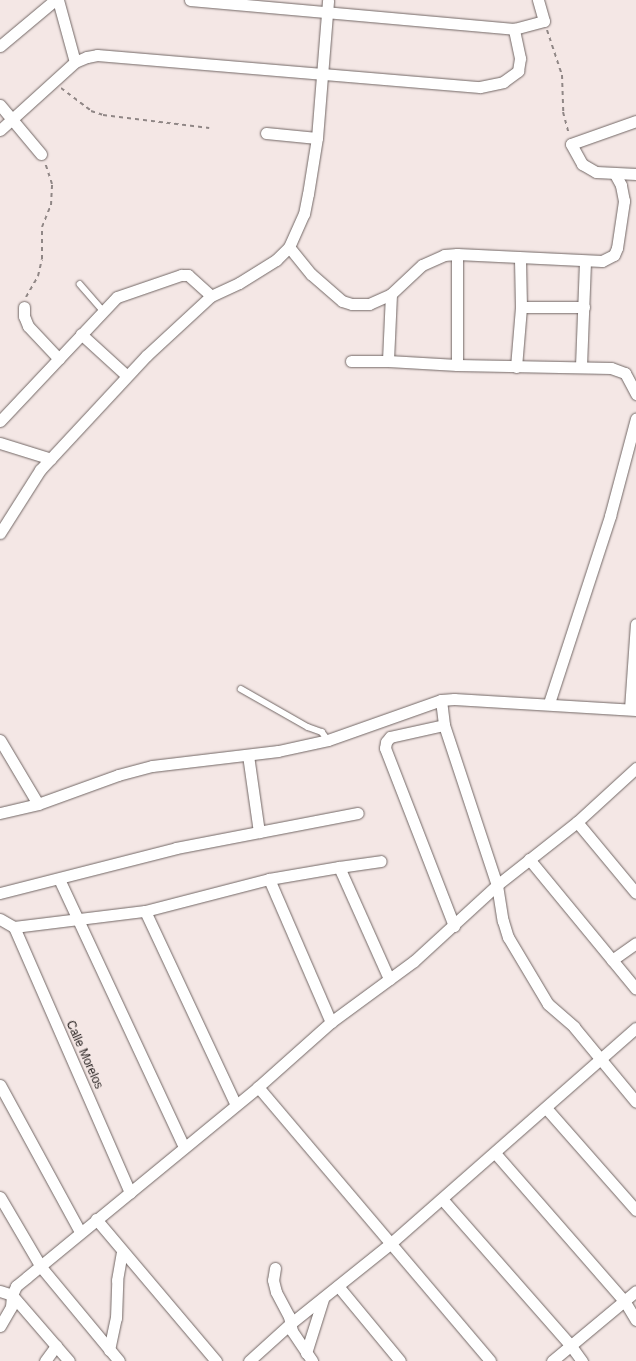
<!DOCTYPE html>
<style>
body{margin:0}
#map{position:relative;width:636px;height:1361px;overflow:hidden;background:#f4e7e5;font-family:Arial,sans-serif}
div>[style]{position:absolute}
[style*='--x']{left:calc(var(--x)*1px);top:calc(var(--y)*1px);width:calc(var(--w)*1px);rotate:calc(var(--a)*1deg)}
.path>*{height:2px;margin-top:-1px;transform-origin:0;background:repeating-linear-gradient(90deg,#908786 0 4px,transparent 0 8px)}
.roads{filter:drop-shadow(0 0 1px #726765) drop-shadow(0 0 1px #726765)}
.lane>*{height:5.5px;margin:-2.75px;padding:0 2.75px;transform-origin:2.75px;border-radius:2.75px;background:#fff}
.street>*{height:11px;margin:-5.5px;padding:0 5.5px;transform-origin:5.5px;border-radius:5.5px;background:#fff}
span{translate:-50% -50%;white-space:nowrap;text-align:center;line-height:1.15;-webkit-text-stroke:4px #f4e7e5;paint-order:stroke}
.street-label{font-size:12px;color:#262120}
</style>
<div id="map">
<div class="path">
<i style="--x:547;--y:30;--w:47;--a:71.6"></i>
<i style="--x:562;--y:75;--w:37;--a:88"></i>
<i style="--x:563;--y:112;--w:23;--a:75"></i>
<i style="--x:61;--y:88;--w:38;--a:37"></i>
<i style="--x:91;--y:111;--w:13;--a:18"></i>
<i style="--x:103;--y:115;--w:107;--a:7"></i>
<i style="--x:26;--y:297;--w:24;--a:-60"></i>
<i style="--x:38;--y:276;--w:17;--a:-77"></i>
<i style="--x:42;--y:259;--w:32;--a:-90"></i>
<i style="--x:42;--y:227;--w:24;--a:-68"></i>
<i style="--x:51;--y:205;--w:21;--a:-87"></i>
<i style="--x:52;--y:184;--w:22;--a:-108"></i>
</div>
<div class="roads">
<div class="lane">
<i style="--x:80;--y:284;--w:35;--a:49"></i>
<i style="--x:241;--y:689;--w:77;--a:29.6"></i>
<i style="--x:308;--y:727;--w:15;--a:20"></i>
<i style="--x:322;--y:732;--w:10;--a:53"></i>
</div>
<div class="street">
<i style="--x:58;--y:0;--w:64;--a:74.7"></i>
<i style="--x:190;--y:0;--w:325;--a:5.1"></i>
<i style="--x:514;--y:29;--w:31;--a:-15"></i>
<i style="--x:544;--y:21;--w:22;--a:-106"></i>
<i style="--x:0;--y:46;--w:72;--a:-39.9"></i>
<i style="--x:0;--y:105;--w:64;--a:50.1"></i>
<i style="--x:636;--y:121;--w:69;--a:160.5"></i>
<i style="--x:571;--y:144;--w:23;--a:61"></i>
<i style="--x:582;--y:164;--w:16;--a:30"></i>
<i style="--x:596;--y:172;--w:40;--a:2.9"></i>
<i style="--x:0;--y:130;--w:101;--a:-42.2"></i>
<i style="--x:75;--y:62;--w:13;--a:-23"></i>
<i style="--x:87;--y:57;--w:10;--a:-11"></i>
<i style="--x:97;--y:55;--w:384;--a:4.8"></i>
<i style="--x:480;--y:87;--w:24;--a:-12"></i>
<i style="--x:503;--y:82;--w:19;--a:-36"></i>
<i style="--x:518;--y:71;--w:13;--a:-81"></i>
<i style="--x:520;--y:58;--w:30;--a:-102"></i>
<i style="--x:266;--y:133;--w:51;--a:5.6"></i>
<i style="--x:289;--y:247;--w:35;--a:51"></i>
<i style="--x:311;--y:274;--w:41;--a:41.1"></i>
<i style="--x:342;--y:301;--w:10;--a:17"></i>
<i style="--x:352;--y:304;--w:17;--a:0"></i>
<i style="--x:369;--y:304;--w:24;--a:-24"></i>
<i style="--x:391;--y:294;--w:42;--a:-43.1"></i>
<i style="--x:422;--y:265;--w:24;--a:-24"></i>
<i style="--x:444;--y:255;--w:13;--a:-4"></i>
<i style="--x:457;--y:254;--w:145;--a:2.8"></i>
<i style="--x:602;--y:261;--w:13;--a:-27"></i>
<i style="--x:614;--y:255;--w:8;--a:-67"></i>
<i style="--x:617;--y:248;--w:48;--a:-81.5"></i>
<i style="--x:624;--y:201;--w:16;--a:-101"></i>
<i style="--x:621;--y:185;--w:13;--a:-119"></i>
<i style="--x:457;--y:254;--w:111;--a:90"></i>
<i style="--x:391;--y:294;--w:67;--a:92.6"></i>
<i style="--x:388;--y:361;--w:69;--a:3.3"></i>
<i style="--x:457;--y:365;--w:154;--a:1.1"></i>
<i style="--x:611;--y:368;--w:15;--a:20"></i>
<i style="--x:625;--y:373;--w:24;--a:62"></i>
<i style="--x:24;--y:307;--w:9;--a:90"></i>
<i style="--x:24;--y:316;--w:11;--a:68"></i>
<i style="--x:28;--y:326;--w:45;--a:46.8"></i>
<i style="--x:521;--y:307;--w:63;--a:0"></i>
<i style="--x:81;--y:334;--w:62;--a:42.4"></i>
<i style="--x:351;--y:361;--w:37;--a:0"></i>
<i style="--x:581;--y:366;--w:105;--a:-87.8"></i>
<i style="--x:516;--y:367;--w:60;--a:-85.2"></i>
<i style="--x:521;--y:307;--w:49;--a:-91.2"></i>
<i style="--x:0;--y:421;--w:170;--a:-46.7"></i>
<i style="--x:117;--y:297;--w:68;--a:-19"></i>
<i style="--x:181;--y:275;--w:7;--a:0"></i>
<i style="--x:188;--y:275;--w:31;--a:42"></i>
<i style="--x:0;--y:443;--w:53;--a:17.4"></i>
<i style="--x:0;--y:533;--w:75;--a:-57.6"></i>
<i style="--x:40;--y:470;--w:156;--a:-47.1"></i>
<i style="--x:146;--y:356;--w:88;--a:-42.7"></i>
<i style="--x:211;--y:296;--w:31;--a:-25"></i>
<i style="--x:239;--y:283;--w:44;--a:-31.9"></i>
<i style="--x:276;--y:260;--w:18;--a:-45"></i>
<i style="--x:289;--y:247;--w:36;--a:-66"></i>
<i style="--x:304;--y:214;--w:20;--a:-79"></i>
<i style="--x:308;--y:194;--w:57;--a:-80.9"></i>
<i style="--x:317;--y:138;--w:138;--a:-85.4"></i>
<i style="--x:441;--y:700;--w:25;--a:83"></i>
<i style="--x:444;--y:725;--w:169;--a:71.7"></i>
<i style="--x:497;--y:885;--w:36;--a:81"></i>
<i style="--x:503;--y:921;--w:17;--a:73"></i>
<i style="--x:508;--y:937;--w:78;--a:59.2"></i>
<i style="--x:548;--y:1004;--w:35;--a:41"></i>
<i style="--x:574;--y:1027;--w:97;--a:50.4"></i>
<i style="--x:549;--y:703;--w:197;--a:-71.9"></i>
<i style="--x:610;--y:516;--w:101;--a:-75.1"></i>
<i style="--x:630;--y:709;--w:85;--a:-86"></i>
<i style="--x:444;--y:725;--w:55;--a:167.5"></i>
<i style="--x:390;--y:737;--w:6;--a:129"></i>
<i style="--x:386;--y:742;--w:6;--a:99"></i>
<i style="--x:385;--y:748;--w:191;--a:68.8"></i>
<i style="--x:0;--y:740;--w:74;--a:59.3"></i>
<i style="--x:248;--y:755;--w:78;--a:81.9"></i>
<i style="--x:0;--y:813;--w:39;--a:-13"></i>
<i style="--x:38;--y:804;--w:85;--a:-19.9"></i>
<i style="--x:118;--y:775;--w:35;--a:-15"></i>
<i style="--x:152;--y:766;--w:127;--a:-6.8"></i>
<i style="--x:278;--y:751;--w:51;--a:-12.4"></i>
<i style="--x:328;--y:740;--w:120;--a:-19.5"></i>
<i style="--x:441;--y:700;--w:13;--a:-4"></i>
<i style="--x:454;--y:699;--w:182;--a:3.5"></i>
<i style="--x:577;--y:822;--w:92;--a:50.3"></i>
<i style="--x:529;--y:859;--w:168;--a:50.5"></i>
<i style="--x:339;--y:867;--w:42;--a:-8.1"></i>
<i style="--x:59;--y:879;--w:296;--a:65"></i>
<i style="--x:269;--y:879;--w:156;--a:66.6"></i>
<i style="--x:0;--y:893;--w:182;--a:-14.3"></i>
<i style="--x:176;--y:848;--w:185;--a:-10.9"></i>
<i style="--x:145;--y:911;--w:214;--a:64.9"></i>
<i style="--x:0;--y:919;--w:16;--a:30"></i>
<i style="--x:14;--y:927;--w:132;--a:-7"></i>
<i style="--x:145;--y:911;--w:128;--a:-14.5"></i>
<i style="--x:269;--y:879;--w:71;--a:-9.7"></i>
<i style="--x:339;--y:867;--w:123;--a:65.9"></i>
<i style="--x:14;--y:927;--w:290;--a:66.4"></i>
<i style="--x:612;--y:960;--w:29;--a:-35"></i>
<i style="--x:0;--y:1085;--w:167;--a:61.4"></i>
<i style="--x:258;--y:1087;--w:359;--a:49.7"></i>
<i style="--x:546;--y:1108;--w:136;--a:48.6"></i>
<i style="--x:495;--y:1153;--w:198;--a:48.9"></i>
<i style="--x:625;--y:1302;--w:21;--a:59"></i>
<i style="--x:0;--y:1197;--w:81;--a:59.6"></i>
<i style="--x:41;--y:1267;--w:122;--a:50.3"></i>
<i style="--x:442;--y:1199;--w:196;--a:48.7"></i>
<i style="--x:571;--y:1346;--w:19;--a:54"></i>
<i style="--x:96;--y:1219;--w:186;--a:49.8"></i>
<i style="--x:275;--y:1268;--w:12;--a:99"></i>
<i style="--x:273;--y:1280;--w:12;--a:76"></i>
<i style="--x:276;--y:1292;--w:27;--a:62"></i>
<i style="--x:289;--y:1316;--w:15;--a:79"></i>
<i style="--x:292;--y:1331;--w:36;--a:56"></i>
<i style="--x:338;--y:1286;--w:97;--a:50.4"></i>
<i style="--x:0;--y:1291;--w:13;--a:18"></i>
<i style="--x:12;--y:1295;--w:87;--a:49.2"></i>
<i style="--x:0;--y:1326;--w:22;--a:-60"></i>
<i style="--x:11;--y:1307;--w:12;--a:-85"></i>
<i style="--x:12;--y:1295;--w:10;--a:-66"></i>
<i style="--x:16;--y:1286;--w:14;--a:-39"></i>
<i style="--x:27;--y:1277;--w:299;--a:-39.4"></i>
<i style="--x:258;--y:1087;--w:98;--a:-41.7"></i>
<i style="--x:331;--y:1022;--w:103;--a:-36.3"></i>
<i style="--x:414;--y:961;--w:113;--a:-42.5"></i>
<i style="--x:497;--y:885;--w:102;--a:-38.2"></i>
<i style="--x:577;--y:822;--w:80;--a:-42.5"></i>
<i style="--x:109;--y:1350;--w:33;--a:-78"></i>
<i style="--x:116;--y:1318;--w:38;--a:-88"></i>
<i style="--x:117;--y:1280;--w:27;--a:-80"></i>
<i style="--x:306;--y:1353;--w:57;--a:-72.5"></i>
<i style="--x:45;--y:1361;--w:19;--a:-54"></i>
<i style="--x:249;--y:1361;--w:55;--a:-42.1"></i>
<i style="--x:290;--y:1324;--w:129;--a:-38.7"></i>
<i style="--x:391;--y:1243;--w:326;--a:-41.3"></i>
<i style="--x:552;--y:1361;--w:109;--a:-39.8"></i>
</div>
</div>
<div class="street-label">
<span style="left:84px;top:1055px;rotate:66deg">Calle Morelos</span>
</div>
</div>
